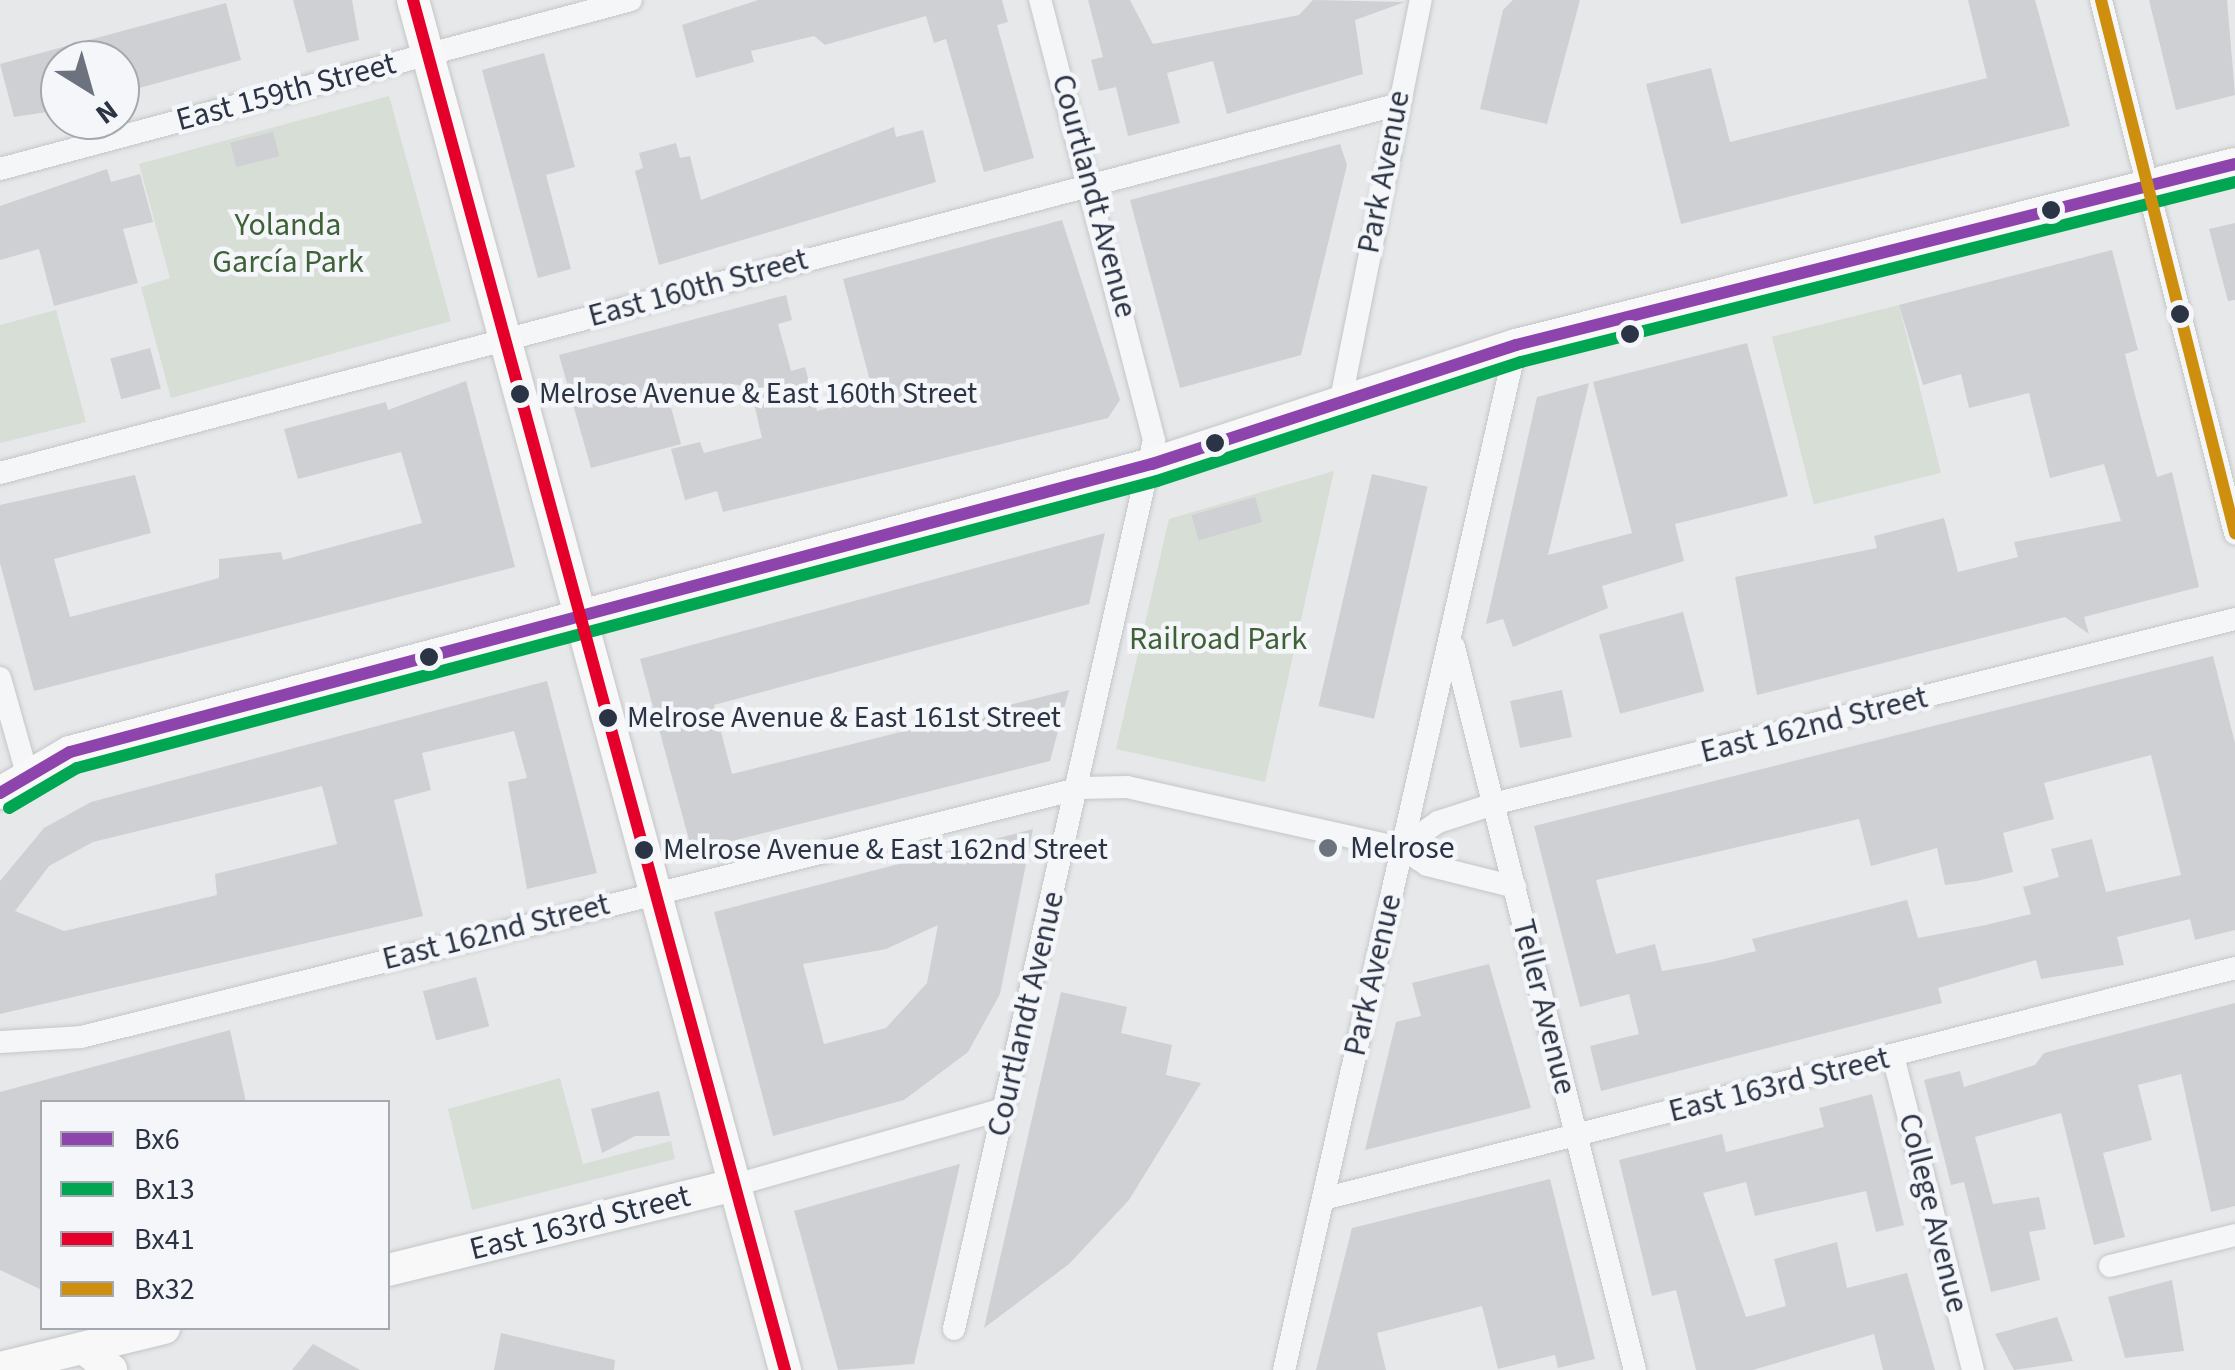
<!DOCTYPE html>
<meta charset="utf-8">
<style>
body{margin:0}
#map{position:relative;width:2235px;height:1370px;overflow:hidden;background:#e6e8ea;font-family:"Source Sans 3",sans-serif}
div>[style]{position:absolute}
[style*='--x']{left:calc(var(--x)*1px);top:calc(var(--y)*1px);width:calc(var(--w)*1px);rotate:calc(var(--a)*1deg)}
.green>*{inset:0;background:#d6ded6;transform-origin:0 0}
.building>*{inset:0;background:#ced0d3;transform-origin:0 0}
.roads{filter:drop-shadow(0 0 2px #c4c6c8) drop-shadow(0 0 2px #c4c6c8)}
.minor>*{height:22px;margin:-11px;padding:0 11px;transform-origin:11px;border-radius:11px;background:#f5f6f7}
.secondary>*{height:32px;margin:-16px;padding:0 16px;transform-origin:16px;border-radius:16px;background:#f8f8f8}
.bus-1>*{height:12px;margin:-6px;padding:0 6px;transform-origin:6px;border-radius:6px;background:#8e44ad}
.bus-2>*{height:12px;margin:-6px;padding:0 6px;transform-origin:6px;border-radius:6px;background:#00a651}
.bus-3>*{height:12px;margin:-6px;padding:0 6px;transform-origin:6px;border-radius:6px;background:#e4002b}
.bus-4>*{height:12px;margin:-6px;padding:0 6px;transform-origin:6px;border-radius:6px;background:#ce8f0e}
.dots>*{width:28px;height:28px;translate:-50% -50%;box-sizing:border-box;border:5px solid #f4f6f9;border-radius:50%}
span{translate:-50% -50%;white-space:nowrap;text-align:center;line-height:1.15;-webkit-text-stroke:9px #f4f6f9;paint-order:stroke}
.bus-label{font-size:30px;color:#2b3445}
.left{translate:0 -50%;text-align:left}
.street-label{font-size:32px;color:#2b3445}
.park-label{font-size:32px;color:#3f6138}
.poi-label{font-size:32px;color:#2b3445}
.legend{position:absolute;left:40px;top:1100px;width:350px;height:230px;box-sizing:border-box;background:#f4f6f9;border:2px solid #a4a8b1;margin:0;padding:12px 18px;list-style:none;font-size:30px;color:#2b3445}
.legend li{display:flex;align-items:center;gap:20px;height:50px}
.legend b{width:50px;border:2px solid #a4a8b1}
.north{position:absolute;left:40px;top:40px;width:100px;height:100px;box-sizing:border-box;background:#f4f6f9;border:2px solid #a4a8b1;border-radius:50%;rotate:143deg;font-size:28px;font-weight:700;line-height:40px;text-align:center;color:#2b3445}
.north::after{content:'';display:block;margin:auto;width:35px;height:45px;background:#6c737f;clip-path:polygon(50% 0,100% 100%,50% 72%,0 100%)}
</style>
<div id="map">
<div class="green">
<i style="clip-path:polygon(389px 96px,451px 321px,171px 398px,141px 287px,170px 278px,139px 164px)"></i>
<i style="left:1899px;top:305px;width:173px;height:131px;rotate:76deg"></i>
<i style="clip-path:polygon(56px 310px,86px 422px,0 443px,0 325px)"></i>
<i style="clip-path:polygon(1334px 471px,1265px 782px,1116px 749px,1169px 519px)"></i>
<i style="clip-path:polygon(560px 1078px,583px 1164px,671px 1141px,675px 1159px,472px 1210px,448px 1109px)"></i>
</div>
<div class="building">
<i style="clip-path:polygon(293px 0,352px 0,359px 40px,307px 53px)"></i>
<i style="clip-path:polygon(758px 0,1002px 0,1008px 22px,997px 25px,1034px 158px,984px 172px,946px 39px,934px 43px,926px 16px,825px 45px,814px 36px,751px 51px,754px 62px,696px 78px,682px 25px)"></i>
<i style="clip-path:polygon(1088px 0,1130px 0,1153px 44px,1299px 15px,1313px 0,1405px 2px,1355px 20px,1363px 74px,1227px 114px,1213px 61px,1167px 73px,1180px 123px,1128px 136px,1116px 87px,1099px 91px,1091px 60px,1103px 57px)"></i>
<i style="clip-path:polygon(1513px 0,1580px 0,1547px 124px,1480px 109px,1503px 10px)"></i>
<i style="clip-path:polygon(1968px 0,2035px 0,2070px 126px,1681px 224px,1646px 84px,1711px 68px,1730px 142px,1987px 78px)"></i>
<i style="clip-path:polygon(2149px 0,2227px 0,2235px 95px,2176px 110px)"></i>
<i style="clip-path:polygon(226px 3px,241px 60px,132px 90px,120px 88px,120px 60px,60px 60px,60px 110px,14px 117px,0 64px)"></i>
<i style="clip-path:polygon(544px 53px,575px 167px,546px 175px,571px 269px,538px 278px,482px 70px)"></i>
<i style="clip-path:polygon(894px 127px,896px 137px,923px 130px,936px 182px,659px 265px,635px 171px,643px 168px,639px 153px,676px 143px,680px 158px,690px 156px,701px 200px)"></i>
<i style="left:273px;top:132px;width:25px;height:44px;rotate:76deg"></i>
<i style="clip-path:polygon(1340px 144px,1347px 165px,1301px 355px,1180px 388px,1130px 200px)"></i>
<i style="clip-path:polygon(107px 169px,111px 182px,140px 174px,153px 222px,123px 229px,138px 283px,54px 306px,39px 249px,0 260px,0 206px)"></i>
<i style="clip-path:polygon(1062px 220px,1120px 400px,1108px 418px,723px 512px,717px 491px,685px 500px,671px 449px,700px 442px,704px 453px,762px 438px,750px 386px,730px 384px,669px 400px,681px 444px,591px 468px,559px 355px,786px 295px,792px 320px,778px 324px,791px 371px,805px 367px,817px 411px,874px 396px,843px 279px)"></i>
<i style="clip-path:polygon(2235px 223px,2235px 300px,2228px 301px,2209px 229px)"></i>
<i style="clip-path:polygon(2112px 250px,2138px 350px,2125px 354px,2135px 395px,2157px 477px,2172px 472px,2199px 587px,2084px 617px,2089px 634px,2065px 617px,1757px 695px,1735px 577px,1877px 548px,1874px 536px,1944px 518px,1958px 572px,2018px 557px,2014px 542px,2121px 521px,2104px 464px,2050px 478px,2029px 393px,1969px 408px,1961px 374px,1923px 385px,1899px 305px)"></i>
<i style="clip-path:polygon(1747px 343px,1788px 496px,1675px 524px,1684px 561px,1602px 586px,1608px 608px,1513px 647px,1503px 619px,1486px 624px,1537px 397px,1589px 383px,1548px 555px,1632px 533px,1593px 382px)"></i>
<i style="left:150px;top:348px;width:42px;height:41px;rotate:75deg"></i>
<i style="clip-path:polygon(466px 381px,515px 567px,34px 691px,0 563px,0 505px,135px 475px,151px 533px,54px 559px,70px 617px,189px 586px,219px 578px,219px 559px,281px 552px,283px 560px,422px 523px,401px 452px,298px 479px,284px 429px,386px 402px,388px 410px)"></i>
<i style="left:1372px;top:474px;width:57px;height:238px;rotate:13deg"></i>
<i style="left:1255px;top:497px;width:26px;height:66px;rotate:74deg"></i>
<i style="clip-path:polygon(1105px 533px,1089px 604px,714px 705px,732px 774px,1069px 690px,1050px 761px,692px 851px,640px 659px)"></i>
<i style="left:1683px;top:612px;width:82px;height:87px;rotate:75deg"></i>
<i style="clip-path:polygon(evenodd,2213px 656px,2235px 743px,2235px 930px,2195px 940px,2190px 919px,2117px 937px,2124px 965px,2041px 979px,2036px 960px,1938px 988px,1942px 1003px,1601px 1091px,1590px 1046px,1639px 1034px,1629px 994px,1580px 1007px,1534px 826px,2213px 656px,2151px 755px,2181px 875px,2106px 892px,2092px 839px,2051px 849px,2059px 877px,2023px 887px,2031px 914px,1986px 925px,1918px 938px,1907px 900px,1752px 939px,1756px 951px,1712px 962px,1662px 971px,1655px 944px,1616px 954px,1596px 880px,1859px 819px,1871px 866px,1937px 848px,1945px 885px,1977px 881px,2013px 872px,2003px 833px,2054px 819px,2044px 783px,2151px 755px)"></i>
<i style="clip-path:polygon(evenodd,547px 681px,597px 873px,527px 889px,508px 782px,527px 778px,514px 731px,422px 753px,431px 790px,394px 800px,423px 916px,0 1014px,0 881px,44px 828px,91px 802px,547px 681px,322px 786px,337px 844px,215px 874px,217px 895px,64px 931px,15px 911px,49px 866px,93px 842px,322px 786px)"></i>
<i style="left:1562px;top:690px;width:48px;height:53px;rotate:78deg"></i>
<i style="clip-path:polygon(evenodd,1033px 829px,1000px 994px,968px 1052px,904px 1100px,773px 1136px,714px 912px,1033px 829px,938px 925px,927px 983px,886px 1028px,824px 1044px,803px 964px,886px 949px,938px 925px)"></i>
<i style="clip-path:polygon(1489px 964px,1531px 1108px,1365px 1150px,1396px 1022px,1421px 1016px,1412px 983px)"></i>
<i style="left:476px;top:977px;width:51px;height:55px;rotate:75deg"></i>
<i style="clip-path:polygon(1061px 992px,1127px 1007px,1121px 1033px,1172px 1045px,1166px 1075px,1201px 1083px,1129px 1200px,1069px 1264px,984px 1328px)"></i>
<i style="clip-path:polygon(2235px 1003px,2235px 1206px,2211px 1212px,2181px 1074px,2138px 1085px,2152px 1140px,2103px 1153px,2125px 1237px,2094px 1245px,2061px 1113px,1975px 1137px,1993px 1204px,2039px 1197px,2046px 1229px,2029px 1232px,2040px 1280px,1991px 1292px,1964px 1182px,1951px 1185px,1924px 1080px,1960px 1071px,1964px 1087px,2035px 1065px,2044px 1053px)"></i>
<i style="clip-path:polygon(230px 1030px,246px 1102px,42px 1102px,42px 1290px,0 1270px,0 1092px)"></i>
<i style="clip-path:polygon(659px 1091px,670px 1136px,635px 1136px,602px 1153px,591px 1109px)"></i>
<i style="clip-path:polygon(1872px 1094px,1904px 1225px,1876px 1232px,1866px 1191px,1755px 1216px,1746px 1182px,1703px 1193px,1746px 1317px,1786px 1306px,1774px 1259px,1837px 1242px,1847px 1288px,1907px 1273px,1935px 1370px,1883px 1370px,1874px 1334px,1753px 1370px,1696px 1370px,1676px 1290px,1652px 1296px,1619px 1160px,1722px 1134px,1726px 1152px,1824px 1127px,1819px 1108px)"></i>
<i style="clip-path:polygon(960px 1164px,914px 1364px,838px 1370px,794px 1211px)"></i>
<i style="clip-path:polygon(1550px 1179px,1595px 1359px,1558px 1368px,1555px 1355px,1498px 1369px,1482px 1306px,1377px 1333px,1386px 1370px,1316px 1370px,1352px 1228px)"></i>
<i style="clip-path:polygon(2172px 1280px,2184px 1351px,2125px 1358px,2108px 1297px)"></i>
<i style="clip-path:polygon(2057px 1317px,2073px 1361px,2014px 1370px,1995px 1334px)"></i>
<i style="clip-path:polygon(501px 1333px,615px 1360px,614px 1370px,494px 1370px)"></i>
<i style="clip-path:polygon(313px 1344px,360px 1370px,292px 1370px)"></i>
</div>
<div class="roads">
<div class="minor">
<i style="--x:2101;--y:0;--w:550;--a:75.89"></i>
<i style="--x:0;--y:169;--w:653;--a:-14.99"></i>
<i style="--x:1340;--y:404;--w:412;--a:-78.7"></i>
<i style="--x:0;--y:473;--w:1444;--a:-14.77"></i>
<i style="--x:1454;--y:647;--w:745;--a:75.95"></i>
<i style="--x:0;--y:678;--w:100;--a:74.3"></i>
<i style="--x:1401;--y:848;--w:45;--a:-35.1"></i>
<i style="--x:1438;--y:822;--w:62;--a:-17.9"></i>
<i style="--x:1497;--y:803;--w:761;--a:-14"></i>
<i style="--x:0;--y:1042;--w:81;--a:-3.5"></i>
<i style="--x:81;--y:1037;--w:1031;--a:-13.98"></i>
<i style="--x:1081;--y:788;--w:46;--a:-1.2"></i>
<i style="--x:1127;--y:787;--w:281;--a:12.6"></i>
<i style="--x:1401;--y:848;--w:31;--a:33"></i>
<i style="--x:1427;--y:865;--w:91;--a:14"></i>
<i style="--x:1893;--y:1056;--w:324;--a:75.7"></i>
<i style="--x:735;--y:1185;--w:279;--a:-15.8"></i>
<i style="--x:1323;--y:1199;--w:941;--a:-14.21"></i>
<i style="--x:2110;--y:1266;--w:129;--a:-13.9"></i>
<i style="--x:954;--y:1329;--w:911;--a:-77.32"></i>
<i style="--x:1154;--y:440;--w:455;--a:-104.5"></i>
<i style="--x:1284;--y:1370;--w:1051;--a:-77.25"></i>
</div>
<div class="secondary">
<i style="--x:413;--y:0;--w:1420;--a:74.81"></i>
<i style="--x:0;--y:793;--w:81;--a:-30.4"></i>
<i style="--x:70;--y:752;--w:1120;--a:-14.91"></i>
<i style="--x:1152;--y:464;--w:383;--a:-18.1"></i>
<i style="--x:1516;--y:345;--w:741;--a:-14.13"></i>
<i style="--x:388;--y:1270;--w:357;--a:-13.8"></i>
<i style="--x:84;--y:1348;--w:35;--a:39"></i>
<i style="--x:0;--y:1368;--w:169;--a:-13.7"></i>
</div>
</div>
<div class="bus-1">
<i style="--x:0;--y:793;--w:81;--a:-30.4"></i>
<i style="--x:70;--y:752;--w:1120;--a:-14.91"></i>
<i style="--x:1152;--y:464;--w:383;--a:-18.1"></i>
<i style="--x:1516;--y:345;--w:741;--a:-14.13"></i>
</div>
<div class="bus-2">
<i style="--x:9;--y:808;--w:79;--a:-30.5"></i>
<i style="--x:77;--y:768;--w:1117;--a:-14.88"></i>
<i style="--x:1157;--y:481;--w:383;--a:-18.1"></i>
<i style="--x:1521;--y:362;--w:736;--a:-14.15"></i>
</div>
<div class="bus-3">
<i style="--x:413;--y:0;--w:1420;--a:74.81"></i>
</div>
<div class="bus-4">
<i style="--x:2101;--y:0;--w:550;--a:75.89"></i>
</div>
<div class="dots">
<i style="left:2051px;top:210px;background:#2b3445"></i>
<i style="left:2180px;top:314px;background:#2b3445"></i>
<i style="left:1630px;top:334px;background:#2b3445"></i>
<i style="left:520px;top:394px;background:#2b3445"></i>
<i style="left:1215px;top:443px;background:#2b3445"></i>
<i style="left:429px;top:657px;background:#2b3445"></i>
<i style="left:608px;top:718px;background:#2b3445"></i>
<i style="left:1328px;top:848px;background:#6c737f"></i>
<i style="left:644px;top:850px;background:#2b3445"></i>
</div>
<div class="bus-label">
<span class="left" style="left:539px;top:394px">Melrose Avenue &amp; East 160th Street</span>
<span class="left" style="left:627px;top:718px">Melrose Avenue &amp; East 161st Street</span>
<span class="left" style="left:663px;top:850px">Melrose Avenue &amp; East 162nd Street</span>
</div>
<div class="street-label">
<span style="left:286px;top:92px;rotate:-15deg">East 159th Street</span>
<span style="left:1384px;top:172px;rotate:-79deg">Park Avenue</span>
<span style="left:1094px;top:196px;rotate:75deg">Courtlandt Avenue</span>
<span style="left:698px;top:288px;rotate:-15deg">East 160th Street</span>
<span style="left:1814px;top:725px;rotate:-14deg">East 162nd Street</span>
<span style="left:496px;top:932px;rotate:-14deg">East 162nd Street</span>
<span style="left:1373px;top:975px;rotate:-77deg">Park Avenue</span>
<span style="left:1544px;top:1007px;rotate:76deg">Teller Avenue</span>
<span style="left:1026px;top:1014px;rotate:-77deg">Courtlandt Avenue</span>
<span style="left:1779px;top:1085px;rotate:-14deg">East 163rd Street</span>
<span style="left:1933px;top:1213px;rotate:76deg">College Avenue</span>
<span style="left:580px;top:1223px;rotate:-14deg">East 163rd Street</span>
</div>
<div class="park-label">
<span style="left:288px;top:244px">Yolanda<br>García Park</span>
<span style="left:1218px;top:639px">Railroad Park</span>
</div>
<div class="poi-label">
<span class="left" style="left:1350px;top:848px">Melrose</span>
</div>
<ul class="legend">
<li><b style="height:12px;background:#8e44ad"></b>Bx6</li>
<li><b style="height:12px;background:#00a651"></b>Bx13</li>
<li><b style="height:12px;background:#e4002b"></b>Bx41</li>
<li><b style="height:12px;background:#ce8f0e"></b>Bx32</li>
</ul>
<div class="north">N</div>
</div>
